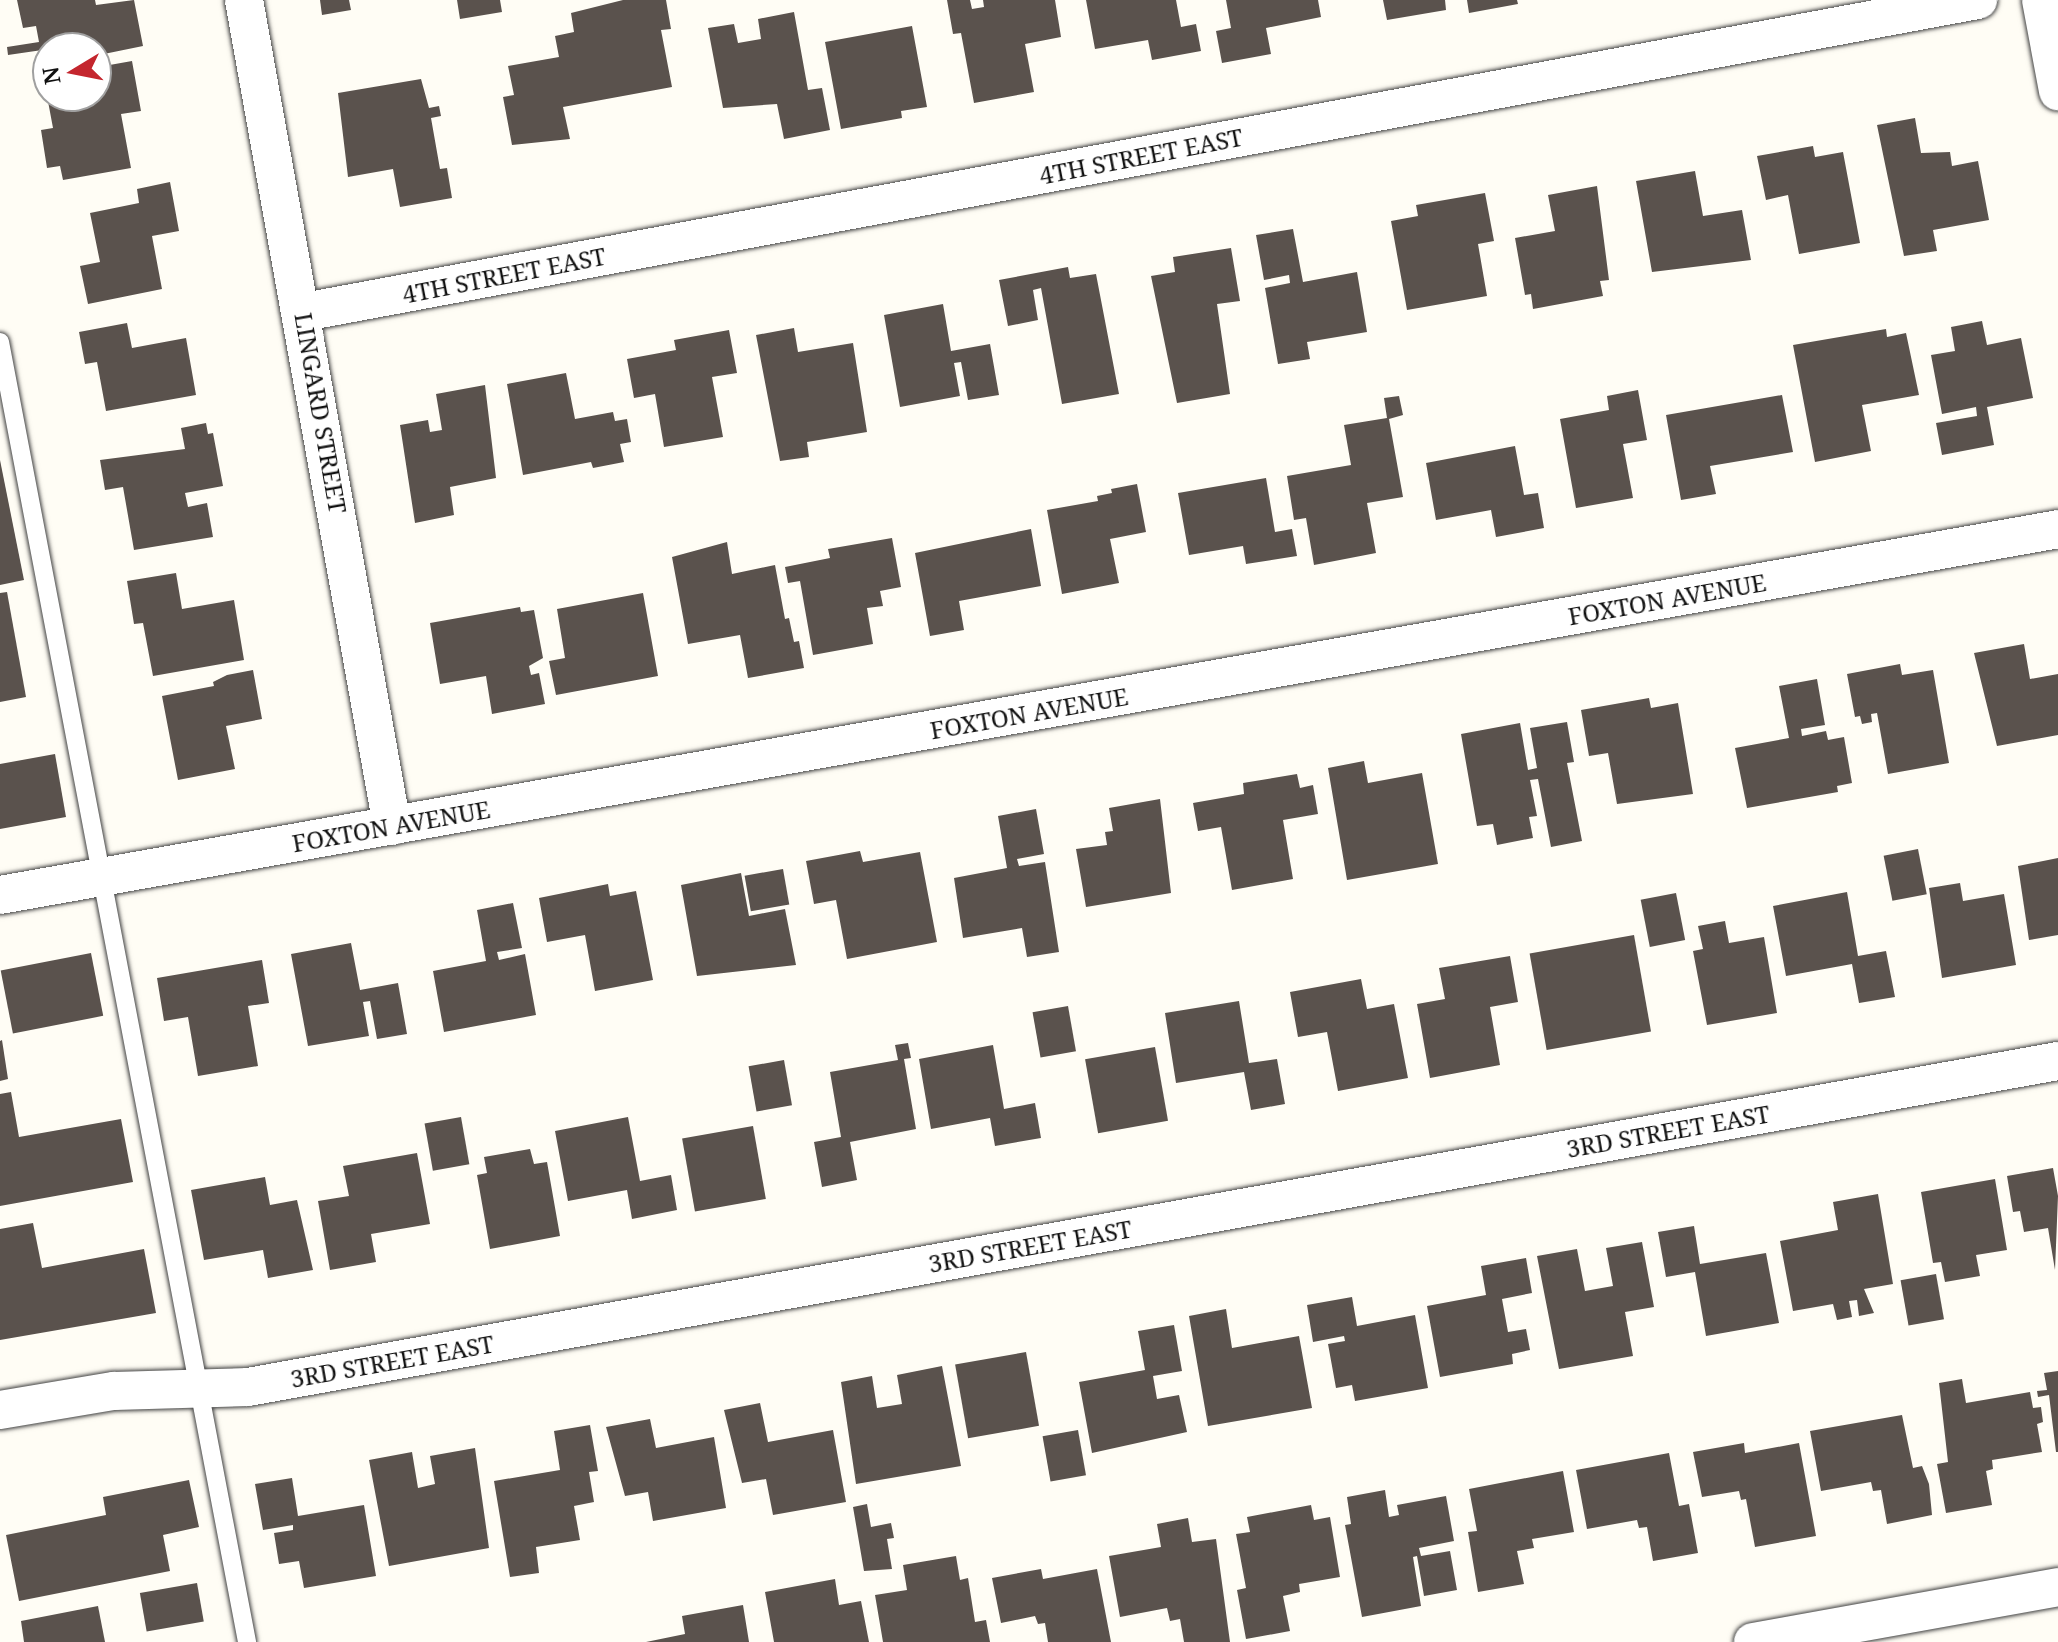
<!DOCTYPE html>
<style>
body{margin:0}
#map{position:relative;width:2058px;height:1642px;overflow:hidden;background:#fffdf5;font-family:"Noto Serif",serif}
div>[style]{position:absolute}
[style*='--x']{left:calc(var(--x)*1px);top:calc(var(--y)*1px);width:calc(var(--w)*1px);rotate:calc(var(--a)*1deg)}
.building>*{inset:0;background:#5a524d;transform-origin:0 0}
.roads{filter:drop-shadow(0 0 2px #444) drop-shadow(0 0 2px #444)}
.service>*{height:18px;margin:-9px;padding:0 9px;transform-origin:9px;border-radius:9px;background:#fff}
.minor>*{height:38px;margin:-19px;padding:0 19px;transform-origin:19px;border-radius:19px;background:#fff}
span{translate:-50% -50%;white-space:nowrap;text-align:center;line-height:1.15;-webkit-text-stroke:8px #fff;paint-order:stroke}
.street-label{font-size:24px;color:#111}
.north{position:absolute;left:32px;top:32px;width:80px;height:80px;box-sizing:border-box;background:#fff;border:2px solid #a0a0a0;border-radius:50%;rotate:260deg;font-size:22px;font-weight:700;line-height:32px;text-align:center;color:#111}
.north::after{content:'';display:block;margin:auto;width:28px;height:36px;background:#c4262e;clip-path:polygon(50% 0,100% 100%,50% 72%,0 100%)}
</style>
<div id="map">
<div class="building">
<i style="clip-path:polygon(17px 0,95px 0,96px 5px,134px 0,143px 46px,99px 55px,97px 42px,8px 55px,7px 47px,39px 42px,36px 26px,23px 28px)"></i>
<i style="clip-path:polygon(320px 0,349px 0,351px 10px,322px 15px)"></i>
<i style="clip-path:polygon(457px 0,500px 0,502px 12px,460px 19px)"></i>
<i style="clip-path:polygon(623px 0,666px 0,671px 29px,661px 30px,672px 87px,563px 107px,570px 139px,512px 145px,503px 97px,514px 95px,508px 66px,559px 57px,555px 36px,574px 32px,571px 13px)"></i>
<i style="clip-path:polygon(947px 0,970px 0,972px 9px,984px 7px,983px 0,1055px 0,1061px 37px,1025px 44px,1034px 92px,974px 103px,961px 33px,953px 34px)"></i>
<i style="clip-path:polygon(1086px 0,1176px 0,1181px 27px,1196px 24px,1201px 51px,1152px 60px,1148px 40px,1095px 49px)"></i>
<i style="clip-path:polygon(1226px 0,1318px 0,1321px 17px,1266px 28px,1271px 54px,1222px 63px,1216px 31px,1231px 28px)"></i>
<i style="clip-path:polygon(1383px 0,1445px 0,1446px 10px,1387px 20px)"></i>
<i style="clip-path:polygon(1467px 0,1517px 0,1518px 4px,1469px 13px)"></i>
<i style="clip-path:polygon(794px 12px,808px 90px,822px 88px,830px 130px,784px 139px,777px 104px,723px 108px,708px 28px,734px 24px,738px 43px,761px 39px,758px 19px)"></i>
<i style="clip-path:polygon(912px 26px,927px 107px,901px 111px,902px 118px,841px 129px,825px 42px)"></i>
<i style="clip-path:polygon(132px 61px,141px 111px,121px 114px,131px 168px,63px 180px,60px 166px,47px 168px,41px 130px,53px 128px,47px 96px,96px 96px,96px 85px,107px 83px,104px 66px)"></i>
<i style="clip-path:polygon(421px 79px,429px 108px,439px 106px,441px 116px,431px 118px,440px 169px,447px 168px,452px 198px,400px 207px,393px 169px,348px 177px,338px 93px)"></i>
<i style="clip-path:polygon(1915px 118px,1921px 153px,1950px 152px,1952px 166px,1978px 161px,1989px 220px,1933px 230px,1937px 251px,1904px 256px,1877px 125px)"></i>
<i style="clip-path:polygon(1813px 146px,1815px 157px,1843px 152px,1860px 243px,1799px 254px,1788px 195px,1766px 200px,1757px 156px)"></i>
<i style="clip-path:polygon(1695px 171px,1703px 216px,1742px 210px,1751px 260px,1652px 272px,1636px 181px)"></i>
<i style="clip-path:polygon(170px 182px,179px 231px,152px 236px,162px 289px,88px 304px,80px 266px,100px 262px,90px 213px,139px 203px,137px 189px)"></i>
<i style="clip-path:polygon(1597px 186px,1609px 280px,1600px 281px,1603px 296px,1533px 309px,1531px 294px,1525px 295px,1515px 238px,1555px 231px,1548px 195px)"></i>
<i style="clip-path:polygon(1485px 193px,1494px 241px,1478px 244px,1487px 296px,1407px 310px,1391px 221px,1418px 216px,1416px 205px)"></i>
<i style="clip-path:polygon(1293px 229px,1303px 282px,1357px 272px,1367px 332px,1307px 342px,1310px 359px,1278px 364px,1265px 288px,1290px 283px,1289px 275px,1264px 280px,1256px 235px)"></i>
<i style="clip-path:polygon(1231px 248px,1240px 301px,1217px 304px,1230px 394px,1177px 403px,1151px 276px,1175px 272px,1173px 257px)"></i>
<i style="clip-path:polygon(1068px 267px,1070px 278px,1096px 274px,1119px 394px,1062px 404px,1041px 288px,1033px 290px,1038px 320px,1008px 326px,999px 280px)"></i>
<i style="clip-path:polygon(943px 304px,951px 351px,990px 344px,999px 395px,968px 400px,961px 362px,954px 363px,960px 396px,900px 407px,884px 315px)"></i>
<i style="clip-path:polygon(1982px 321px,1987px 345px,2021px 338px,2033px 398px,1987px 407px,1994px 445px,1942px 455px,1936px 423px,1977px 416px,1976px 407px,1942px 414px,1931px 355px,1955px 351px,1951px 327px)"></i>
<i style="clip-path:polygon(127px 323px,132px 348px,186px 338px,196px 395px,106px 411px,97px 362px,85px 364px,79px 332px)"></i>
<i style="clip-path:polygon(794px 328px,798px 352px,853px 343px,867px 432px,807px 442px,809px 457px,780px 461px,756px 335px)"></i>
<i style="clip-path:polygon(1886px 329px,1887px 337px,1906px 333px,1919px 395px,1862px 405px,1871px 451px,1815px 462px,1793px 345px)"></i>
<i style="clip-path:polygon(729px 330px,737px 373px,712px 377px,723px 437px,664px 447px,655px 394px,634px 398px,627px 359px,676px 350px,674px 340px)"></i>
<i style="clip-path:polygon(566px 373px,575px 419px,613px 412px,615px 421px,627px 419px,631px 442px,620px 444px,624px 462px,593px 468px,591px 462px,523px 475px,507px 384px)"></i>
<i style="clip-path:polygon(485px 385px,496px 478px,450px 487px,454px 515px,415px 523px,400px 425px,428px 420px,430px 432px,442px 430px,436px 394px)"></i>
<i style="clip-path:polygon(1638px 390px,1647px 440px,1623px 444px,1633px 498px,1576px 508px,1560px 419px,1609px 410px,1607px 396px)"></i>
<i style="clip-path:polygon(1782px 395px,1793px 452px,1710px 466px,1716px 494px,1681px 500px,1666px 415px)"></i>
<i style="clip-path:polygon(1399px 396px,1403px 415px,1389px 419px,1403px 497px,1367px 503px,1376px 553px,1314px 565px,1306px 518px,1294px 520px,1287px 476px,1351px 465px,1344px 425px,1387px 418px,1384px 398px)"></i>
<i style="clip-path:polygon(206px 423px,208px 434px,213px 433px,223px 486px,185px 493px,188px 507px,207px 503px,213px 537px,134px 550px,123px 487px,105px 490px,100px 460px,185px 449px,181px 428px)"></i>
<i style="clip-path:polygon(1515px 446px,1524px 495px,1538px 493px,1544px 528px,1496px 537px,1491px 510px,1436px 520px,1426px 463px)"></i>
<i style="clip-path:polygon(0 460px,24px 580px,0 585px)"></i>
<i style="clip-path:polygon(1266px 478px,1275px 532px,1292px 529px,1297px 556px,1246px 564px,1243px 546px,1189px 555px,1178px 493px)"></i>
<i style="clip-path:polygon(1137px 484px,1146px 532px,1110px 539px,1119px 583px,1062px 594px,1047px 510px,1098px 501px,1097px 496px,1112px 493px,1111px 489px)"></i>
<i style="clip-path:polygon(1031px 529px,1041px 586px,959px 601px,964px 630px,930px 636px,915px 553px)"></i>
<i style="clip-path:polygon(892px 538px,901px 587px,880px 591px,883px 606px,867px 608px,873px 644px,813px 655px,800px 581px,788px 583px,785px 567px,830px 558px,828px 549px)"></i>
<i style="clip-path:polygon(727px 542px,732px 574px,775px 565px,785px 619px,789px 618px,794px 642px,799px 641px,804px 668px,748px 678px,740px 635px,688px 644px,672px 557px)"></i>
<i style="clip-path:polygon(176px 573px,182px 609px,234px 600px,244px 660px,153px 676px,143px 623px,134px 624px,127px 581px)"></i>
<i style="clip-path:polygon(7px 592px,26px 697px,0 702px,0 593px)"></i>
<i style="clip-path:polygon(643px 593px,658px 676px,556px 695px,549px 661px,565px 658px,557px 609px)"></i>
<i style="clip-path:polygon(520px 607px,521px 612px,534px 610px,543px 658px,529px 666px,531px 675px,539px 673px,545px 704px,492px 714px,486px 676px,440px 684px,430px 623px)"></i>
<i style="clip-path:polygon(2024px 644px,2030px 679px,2058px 674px,2058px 735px,1997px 746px,1974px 653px)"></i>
<i style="clip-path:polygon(1900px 664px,1902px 675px,1933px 670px,1949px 763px,1888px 774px,1877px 713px,1871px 714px,1872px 722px,1862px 724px,1860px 716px,1855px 717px,1847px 674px)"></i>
<i style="clip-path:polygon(253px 670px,262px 719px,226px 726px,235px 769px,178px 780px,162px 696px,214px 686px,213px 682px,227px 675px)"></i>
<i style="clip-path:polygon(1817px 679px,1825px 725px,1801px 729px,1802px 736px,1826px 731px,1828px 740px,1844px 737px,1852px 783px,1837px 786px,1838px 792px,1747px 808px,1735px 748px,1789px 738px,1779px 686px)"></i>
<i style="clip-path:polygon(1649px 698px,1651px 708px,1678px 703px,1693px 794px,1617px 804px,1608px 753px,1589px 756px,1581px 710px)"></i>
<i style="clip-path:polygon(1567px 722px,1574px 762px,1567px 763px,1582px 841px,1551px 847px,1538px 779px,1530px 780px,1537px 816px,1529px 817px,1533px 838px,1497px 845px,1493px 824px,1477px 826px,1461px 734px,1520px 723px,1528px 770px,1537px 768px,1530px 728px)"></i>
<i style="clip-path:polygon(55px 754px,66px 817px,0 829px,0 764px)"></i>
<i style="clip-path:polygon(1364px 761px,1368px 783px,1422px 773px,1438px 864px,1347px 880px,1328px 768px)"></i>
<i style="clip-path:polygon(1297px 774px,1300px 788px,1313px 785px,1318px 814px,1283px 820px,1293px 879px,1232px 890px,1221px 827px,1198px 831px,1193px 803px,1244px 794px,1243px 783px)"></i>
<i style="clip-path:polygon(1160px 799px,1171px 893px,1086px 907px,1076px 849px,1107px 845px,1105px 832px,1113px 831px,1109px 808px)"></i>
<i style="clip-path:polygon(1036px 809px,1044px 854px,1017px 859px,1019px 866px,1045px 862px,1059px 952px,1027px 957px,1022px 928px,963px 938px,954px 878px,1007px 868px,998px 816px)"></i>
<i style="left:1918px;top:849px;width:46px;height:35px;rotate:79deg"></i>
<i style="clip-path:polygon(860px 851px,863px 862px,920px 852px,937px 942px,847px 959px,836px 900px,814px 904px,806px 861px)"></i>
<i style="clip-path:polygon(2058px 858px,2058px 935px,2029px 940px,2018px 866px)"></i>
<i style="left:783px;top:869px;width:36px;height:39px;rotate:80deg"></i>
<i style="clip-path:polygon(741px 873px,749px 916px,785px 909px,796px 965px,697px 976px,681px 885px)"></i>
<i style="clip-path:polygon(1960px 883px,1963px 901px,2004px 894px,2016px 965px,1942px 978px,1929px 888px)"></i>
<i style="clip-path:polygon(608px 884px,610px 896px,636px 891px,653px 980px,595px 991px,585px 935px,547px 942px,539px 898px)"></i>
<i style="clip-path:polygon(1847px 892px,1858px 956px,1886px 951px,1895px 997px,1859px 1003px,1852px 964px,1786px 976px,1773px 906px)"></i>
<i style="left:1676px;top:893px;width:48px;height:36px;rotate:79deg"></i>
<i style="clip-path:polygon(513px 903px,522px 948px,497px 952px,499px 960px,525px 954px,536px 1015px,444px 1032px,433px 971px,486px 961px,477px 910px)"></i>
<i style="clip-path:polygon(1725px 921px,1729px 943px,1764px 937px,1777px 1013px,1707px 1025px,1693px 951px,1703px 949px,1698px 926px)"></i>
<i style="left:1634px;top:935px;width:98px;height:106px;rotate:80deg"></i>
<i style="clip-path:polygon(351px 943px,360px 990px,398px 983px,407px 1034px,377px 1039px,370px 1001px,363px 1002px,369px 1036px,308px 1046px,291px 954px)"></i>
<i style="left:91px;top:953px;width:64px;height:92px;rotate:79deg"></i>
<i style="clip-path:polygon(1510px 956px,1518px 1002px,1490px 1007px,1500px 1065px,1430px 1078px,1417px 1004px,1445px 999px,1439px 968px)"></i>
<i style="clip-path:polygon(262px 960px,269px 1003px,248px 1006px,258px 1066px,198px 1076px,188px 1017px,164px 1021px,157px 978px)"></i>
<i style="clip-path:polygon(1361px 979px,1367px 1009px,1394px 1004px,1408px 1078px,1338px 1091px,1327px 1032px,1298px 1037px,1290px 992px)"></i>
<i style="clip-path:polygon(1239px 1001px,1249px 1063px,1277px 1059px,1285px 1104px,1251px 1110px,1244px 1072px,1176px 1083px,1165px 1013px)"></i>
<i style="left:1068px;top:1006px;width:46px;height:36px;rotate:80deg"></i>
<i style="clip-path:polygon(2px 1040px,8px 1079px,0 1081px,0 1041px)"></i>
<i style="clip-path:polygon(908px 1043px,911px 1058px,904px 1059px,916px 1129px,850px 1142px,857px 1180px,822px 1187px,814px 1142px,841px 1137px,830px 1072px,898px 1060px,895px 1045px)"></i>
<i style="clip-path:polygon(993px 1045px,1004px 1109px,1035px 1103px,1041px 1138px,995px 1146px,990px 1118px,931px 1129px,919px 1059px)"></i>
<i style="left:1155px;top:1047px;width:75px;height:71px;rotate:80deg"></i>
<i style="left:784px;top:1060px;width:46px;height:36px;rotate:80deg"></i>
<i style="clip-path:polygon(11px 1092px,19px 1137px,121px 1119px,133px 1182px,0 1206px,0 1094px)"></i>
<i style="left:461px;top:1117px;width:48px;height:37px;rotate:80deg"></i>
<i style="clip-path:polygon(628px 1117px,640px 1181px,671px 1175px,677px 1210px,632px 1219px,627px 1190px,568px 1201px,555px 1131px)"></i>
<i style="left:753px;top:1126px;width:74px;height:72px;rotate:80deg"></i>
<i style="clip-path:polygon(530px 1149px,534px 1164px,547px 1162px,560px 1236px,490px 1249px,477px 1175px,487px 1173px,484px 1157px)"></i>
<i style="clip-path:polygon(417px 1153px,430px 1224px,371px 1234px,376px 1262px,330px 1270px,318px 1201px,349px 1196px,343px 1166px)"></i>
<i style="clip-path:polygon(2053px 1168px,2058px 1196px,2055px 1270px,2048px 1228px,2024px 1232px,2020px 1211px,2013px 1212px,2007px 1176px)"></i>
<i style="clip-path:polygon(265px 1177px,270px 1205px,297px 1200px,313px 1270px,268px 1278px,263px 1250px,204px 1260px,191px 1190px)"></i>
<i style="clip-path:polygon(1995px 1179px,2007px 1250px,1976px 1255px,1980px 1276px,1945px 1282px,1941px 1262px,1933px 1263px,1921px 1192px)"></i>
<i style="clip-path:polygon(1878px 1194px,1893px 1284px,1864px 1289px,1874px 1313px,1859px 1316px,1857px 1300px,1849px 1301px,1852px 1317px,1837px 1320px,1833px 1304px,1793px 1311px,1780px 1241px,1838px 1230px,1833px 1202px)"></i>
<i style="clip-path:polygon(33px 1223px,42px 1268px,144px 1249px,156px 1313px,0 1340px,0 1229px)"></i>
<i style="clip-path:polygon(1694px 1226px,1700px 1264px,1766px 1253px,1779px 1323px,1706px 1336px,1695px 1272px,1666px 1277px,1658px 1232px)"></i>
<i style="clip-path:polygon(1642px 1242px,1654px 1307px,1625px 1312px,1633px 1356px,1559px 1369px,1537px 1256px,1577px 1249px,1585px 1291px,1613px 1286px,1606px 1248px)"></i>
<i style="clip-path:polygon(1526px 1258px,1532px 1293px,1502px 1299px,1508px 1332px,1526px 1329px,1530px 1350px,1512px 1354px,1513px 1364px,1440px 1377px,1427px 1306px,1486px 1295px,1481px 1266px)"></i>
<i style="left:1936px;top:1274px;width:46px;height:36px;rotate:80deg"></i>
<i style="clip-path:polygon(1352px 1297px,1357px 1326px,1415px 1315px,1428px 1388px,1355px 1401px,1352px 1385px,1336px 1388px,1328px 1344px,1345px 1341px,1344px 1336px,1313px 1342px,1307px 1305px)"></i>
<i style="clip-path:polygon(1226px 1309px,1232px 1348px,1299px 1336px,1312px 1408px,1208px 1426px,1189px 1316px)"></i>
<i style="clip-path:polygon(1174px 1325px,1182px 1371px,1153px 1376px,1157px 1399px,1179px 1395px,1187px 1432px,1092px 1453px,1079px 1382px,1145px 1370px,1138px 1331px)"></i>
<i style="left:1026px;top:1352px;width:75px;height:72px;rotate:80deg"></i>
<i style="clip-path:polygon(942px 1366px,961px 1466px,856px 1484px,841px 1382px,872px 1376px,877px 1408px,902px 1404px,897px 1375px)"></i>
<i style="clip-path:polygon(2058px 1371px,2058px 1452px,2056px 1452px,2049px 1395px,2038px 1397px,2037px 1391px,2047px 1390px,2044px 1373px)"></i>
<i style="clip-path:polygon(1962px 1379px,1966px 1403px,2030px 1392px,2033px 1408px,2041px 1407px,2043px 1422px,2037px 1424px,2042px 1452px,1992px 1460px,1993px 1469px,1986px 1471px,1992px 1505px,1946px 1513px,1937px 1464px,1948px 1462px,1939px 1383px)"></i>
<i style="clip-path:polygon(760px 1403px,768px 1442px,833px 1430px,846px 1502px,773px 1515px,766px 1479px,742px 1483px,724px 1410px)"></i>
<i style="clip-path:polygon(1902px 1415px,1913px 1468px,1922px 1466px,1929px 1484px,1932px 1515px,1887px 1524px,1881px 1490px,1873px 1491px,1871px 1482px,1821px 1491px,1810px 1431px)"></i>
<i style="clip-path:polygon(650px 1419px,656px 1448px,714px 1437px,726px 1508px,653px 1521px,648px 1492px,625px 1496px,606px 1427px)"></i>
<i style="clip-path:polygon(590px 1425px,598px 1471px,589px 1472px,594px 1502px,574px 1506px,580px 1540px,536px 1547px,539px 1573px,510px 1577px,494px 1481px,560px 1470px,554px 1431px)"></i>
<i style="left:1078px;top:1430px;width:46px;height:36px;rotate:80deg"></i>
<i style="clip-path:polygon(1744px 1443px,1745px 1453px,1799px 1443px,1816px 1536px,1755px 1547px,1746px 1499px,1741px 1500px,1739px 1491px,1702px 1497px,1693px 1452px)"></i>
<i style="clip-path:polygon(475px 1448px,489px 1548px,389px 1566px,369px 1460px,412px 1452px,418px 1488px,435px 1484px,430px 1456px)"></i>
<i style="clip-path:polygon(1669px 1453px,1679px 1506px,1689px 1504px,1698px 1553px,1653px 1561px,1647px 1527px,1639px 1528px,1637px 1520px,1587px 1529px,1576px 1470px)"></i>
<i style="clip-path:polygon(1563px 1471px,1574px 1532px,1532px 1539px,1534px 1548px,1517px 1551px,1524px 1584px,1478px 1592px,1468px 1532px,1477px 1531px,1469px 1489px)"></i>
<i style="clip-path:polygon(292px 1478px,298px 1516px,364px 1505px,376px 1576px,304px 1588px,299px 1561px,279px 1564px,274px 1533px,293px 1530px,293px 1525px,263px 1530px,255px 1484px)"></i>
<i style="clip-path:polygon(189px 1480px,199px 1527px,163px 1535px,170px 1571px,19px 1601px,6px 1535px,106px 1515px,103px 1497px)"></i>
<i style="clip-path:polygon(1385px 1490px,1389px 1517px,1399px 1515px,1397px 1505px,1446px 1496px,1454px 1541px,1419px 1548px,1421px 1556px,1450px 1551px,1457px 1590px,1424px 1596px,1417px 1556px,1413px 1557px,1421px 1606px,1362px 1617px,1345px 1525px,1351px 1524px,1347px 1497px)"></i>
<i style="clip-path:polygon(867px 1504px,871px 1527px,891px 1523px,894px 1538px,887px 1539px,892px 1569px,864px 1571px,853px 1507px)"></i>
<i style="clip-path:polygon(1311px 1505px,1314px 1520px,1330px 1517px,1340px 1577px,1299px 1584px,1300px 1592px,1283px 1596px,1290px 1631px,1246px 1639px,1237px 1590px,1246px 1588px,1236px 1534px,1250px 1532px,1247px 1517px)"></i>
<i style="clip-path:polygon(1188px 1518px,1192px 1542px,1216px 1539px,1230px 1642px,1184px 1642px,1180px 1619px,1170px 1621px,1167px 1608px,1120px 1617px,1109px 1556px,1161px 1547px,1157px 1524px)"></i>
<i style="clip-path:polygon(956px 1556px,960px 1580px,968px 1578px,975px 1622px,986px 1620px,990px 1642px,883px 1642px,875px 1595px,907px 1590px,903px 1565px)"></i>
<i style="clip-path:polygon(1041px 1569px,1043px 1579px,1097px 1569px,1111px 1642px,1048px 1642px,1045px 1623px,1038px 1624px,1035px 1616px,1001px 1623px,992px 1578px)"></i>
<i style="clip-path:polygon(835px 1579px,839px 1605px,861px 1601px,869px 1642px,774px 1642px,765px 1592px)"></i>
<i style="left:197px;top:1583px;width:39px;height:58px;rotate:80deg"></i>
<i style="clip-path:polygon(743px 1605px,749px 1642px,646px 1642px,685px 1634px,682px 1616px)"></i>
<i style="clip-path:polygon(98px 1606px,105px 1642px,24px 1642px,21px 1621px)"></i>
</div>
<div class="roads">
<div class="service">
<i style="--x:0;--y:342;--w:1323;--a:79.24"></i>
</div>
<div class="minor">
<i style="--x:244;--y:0;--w:839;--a:79.84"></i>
<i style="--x:2041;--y:0;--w:93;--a:79.4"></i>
<i style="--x:304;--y:312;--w:1703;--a:-10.56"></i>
<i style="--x:0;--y:895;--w:2090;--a:-10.08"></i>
<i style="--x:0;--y:1410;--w:116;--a:-9.5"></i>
<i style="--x:114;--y:1391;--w:134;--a:-1.7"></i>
<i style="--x:248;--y:1387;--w:1839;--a:-10.21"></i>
<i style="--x:1753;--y:1642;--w:310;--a:-10.2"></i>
</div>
</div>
<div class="street-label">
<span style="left:1141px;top:156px;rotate:-11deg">4TH STREET EAST</span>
<span style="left:504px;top:275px;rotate:-11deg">4TH STREET EAST</span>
<span style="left:321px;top:413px;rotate:80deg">LINGARD STREET</span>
<span style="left:1667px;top:599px;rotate:-10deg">FOXTON AVENUE</span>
<span style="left:1029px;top:713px;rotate:-10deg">FOXTON AVENUE</span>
<span style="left:391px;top:826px;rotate:-10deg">FOXTON AVENUE</span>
<span style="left:1668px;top:1131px;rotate:-10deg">3RD STREET EAST</span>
<span style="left:1030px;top:1246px;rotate:-10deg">3RD STREET EAST</span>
<span style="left:392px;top:1361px;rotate:-10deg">3RD STREET EAST</span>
</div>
<div class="north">N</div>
</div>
